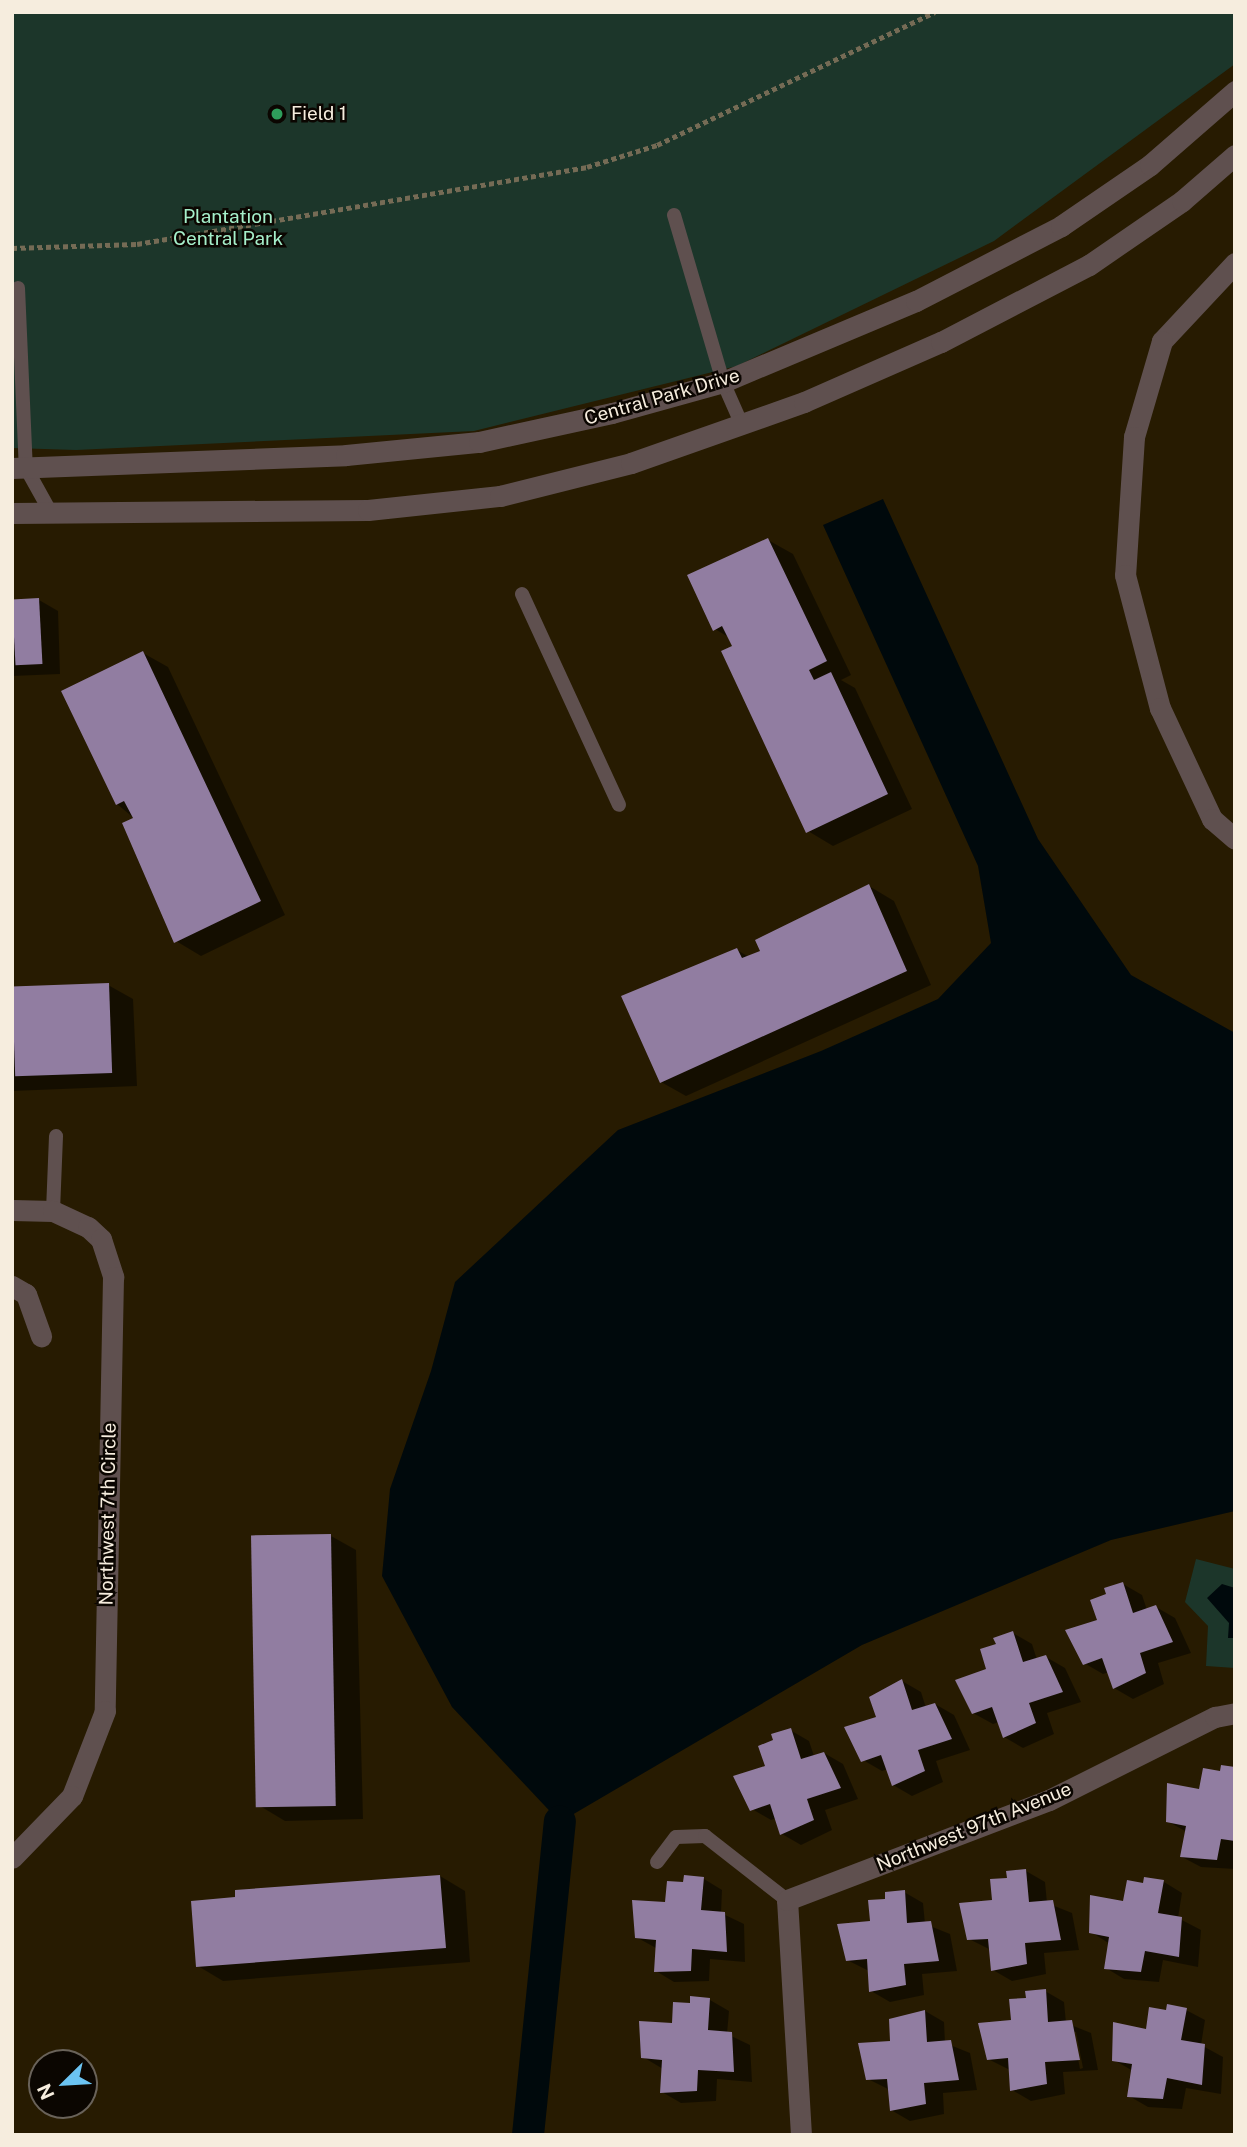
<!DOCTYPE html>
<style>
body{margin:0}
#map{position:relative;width:1247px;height:2147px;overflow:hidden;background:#271b01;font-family:"Public Sans",sans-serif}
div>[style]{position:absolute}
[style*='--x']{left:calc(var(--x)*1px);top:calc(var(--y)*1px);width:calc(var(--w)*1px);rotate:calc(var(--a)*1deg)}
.green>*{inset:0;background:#1c362a}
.water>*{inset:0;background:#00090c}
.shadow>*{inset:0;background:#0007}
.canal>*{height:32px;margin:-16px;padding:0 16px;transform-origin:16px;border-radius:16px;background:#00090c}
.building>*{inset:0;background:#917da1;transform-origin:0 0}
.path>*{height:4.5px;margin-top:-2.25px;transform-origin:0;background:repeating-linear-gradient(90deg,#756b55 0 5px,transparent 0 8.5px)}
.lane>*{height:14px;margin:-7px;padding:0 7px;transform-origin:7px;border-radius:7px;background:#5f504f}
.street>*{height:21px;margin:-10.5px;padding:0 10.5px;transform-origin:10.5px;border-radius:10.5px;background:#5f504f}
.dots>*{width:19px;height:19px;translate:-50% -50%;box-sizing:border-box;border:4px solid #0b0601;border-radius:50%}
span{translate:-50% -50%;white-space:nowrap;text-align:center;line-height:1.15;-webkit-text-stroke:5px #0b0601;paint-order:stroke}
.poi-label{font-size:19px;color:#f6edde}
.left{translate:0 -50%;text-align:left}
.park-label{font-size:19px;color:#a5efca}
.street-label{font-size:19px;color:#f6edde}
.frame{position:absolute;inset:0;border:14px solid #f6edde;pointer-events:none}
.north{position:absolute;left:28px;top:2049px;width:70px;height:70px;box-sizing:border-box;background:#0b0601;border:2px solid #696259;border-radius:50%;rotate:246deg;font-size:19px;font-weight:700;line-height:28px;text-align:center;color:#f6edde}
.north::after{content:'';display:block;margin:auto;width:24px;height:32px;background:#6bc3f2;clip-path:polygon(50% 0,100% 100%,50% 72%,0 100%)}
</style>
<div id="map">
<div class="green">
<i style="clip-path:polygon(12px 12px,1235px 12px,1235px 64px,994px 241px,737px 366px,474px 431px,76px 450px,12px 448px)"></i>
<i style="clip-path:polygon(1196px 1559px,1235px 1569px,1235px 1668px,1206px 1666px,1208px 1626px,1185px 1602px)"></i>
</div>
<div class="water">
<i style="clip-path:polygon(883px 499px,1038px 839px,1131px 975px,1235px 1033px,1235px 1511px,1111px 1540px,862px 1645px,560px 1822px,452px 1707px,382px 1576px,390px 1489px,431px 1371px,455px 1282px,618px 1130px,821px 1051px,938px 999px,991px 943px,978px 866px,823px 525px)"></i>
<i style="clip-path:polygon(1222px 1584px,1235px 1588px,1235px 1638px,1228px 1638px,1229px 1623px,1207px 1598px)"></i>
</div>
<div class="shadow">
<i style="clip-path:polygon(768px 540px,793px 554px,851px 675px,841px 680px,855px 688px,912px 809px,833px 846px,808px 831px,734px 647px,730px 638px,715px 629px)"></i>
<i style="clip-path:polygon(39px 600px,58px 611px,60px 674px,12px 676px,12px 601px)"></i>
<i style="clip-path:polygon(143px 653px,168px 667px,285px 915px,201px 956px,176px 941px,135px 819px,117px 804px)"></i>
<i style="clip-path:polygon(869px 886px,894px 901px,931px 985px,686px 1096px,661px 1082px,624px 996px,737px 950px,749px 957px,762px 951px)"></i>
<i style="clip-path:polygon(108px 985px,133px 999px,137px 1086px,12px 1091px,12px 988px)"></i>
<i style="clip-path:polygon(331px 1536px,356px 1550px,363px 1819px,285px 1821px,260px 1806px)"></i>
<i style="clip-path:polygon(1123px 1584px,1142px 1595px,1147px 1610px,1156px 1607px,1175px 1618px,1191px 1653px,1158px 1663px,1164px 1684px,1133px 1699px,1114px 1688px,1109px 1672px,1103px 1674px,1084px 1663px,1108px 1595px)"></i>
<i style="clip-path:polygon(1013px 1633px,1032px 1644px,1037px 1660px,1046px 1657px,1065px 1668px,1081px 1702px,1047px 1713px,1054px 1734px,1023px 1748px,1004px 1737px,999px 1722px,993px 1724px,973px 1713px,998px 1645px)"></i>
<i style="clip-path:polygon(902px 1681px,921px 1692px,926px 1708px,935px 1704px,954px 1715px,970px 1750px,936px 1761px,943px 1782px,912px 1796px,893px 1785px,888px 1769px,882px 1771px,863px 1760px,878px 1718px)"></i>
<i style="clip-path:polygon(790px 1730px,809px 1741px,814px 1756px,824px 1753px,843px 1764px,858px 1799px,825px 1810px,832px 1830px,801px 1845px,782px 1834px,777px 1818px,771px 1820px,752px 1809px,776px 1741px)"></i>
<i style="clip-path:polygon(1235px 1769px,1235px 1869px,1201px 1867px,1182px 1857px,1187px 1832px,1167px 1821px,1222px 1774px)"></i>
<i style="clip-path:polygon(1026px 1871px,1045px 1882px,1047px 1903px,1072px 1913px,1079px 1950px,1044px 1953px,1046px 1974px,1012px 1981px,993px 1970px,991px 1950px,969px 1939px,1008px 1879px)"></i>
<i style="clip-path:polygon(440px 1876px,465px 1891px,470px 1962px,223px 1981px,198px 1966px)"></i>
<i style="clip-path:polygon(704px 1879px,722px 1890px,721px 1913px,744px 1924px,745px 1962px,710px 1959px,709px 1981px,674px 1982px,656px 1971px,656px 1948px,636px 1937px,685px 1884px)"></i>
<i style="clip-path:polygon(1164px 1882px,1182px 1893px,1178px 1918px,1201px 1930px,1198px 1967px,1163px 1960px,1159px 1982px,1124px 1979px,1106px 1968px,1110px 1944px,1091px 1932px,1145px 1885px)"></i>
<i style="clip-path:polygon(904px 1892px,923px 1903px,925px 1924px,950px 1934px,957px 1971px,922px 1974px,924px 1995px,890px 2002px,871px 1991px,869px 1971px,847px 1960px,887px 1900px)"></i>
<i style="clip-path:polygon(evenodd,1045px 1991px,1064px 2002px,1066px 2023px,1091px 2033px,1098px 2070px,1063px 2072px,1065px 2094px,1031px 2101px,1012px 2090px,1010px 2070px,988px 2059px,1028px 1999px,1045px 1991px,1073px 2032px,1076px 2032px,1083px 2068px,1080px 2069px,1073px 2032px)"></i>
<i style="clip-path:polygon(710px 2000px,729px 2011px,727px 2034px,750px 2045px,752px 2082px,717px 2079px,716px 2101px,681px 2103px,662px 2092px,663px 2069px,643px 2057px,691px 2005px)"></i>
<i style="clip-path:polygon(1186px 2010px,1205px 2020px,1201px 2045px,1223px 2057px,1221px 2094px,1186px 2088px,1182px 2109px,1148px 2107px,1129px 2096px,1133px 2071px,1114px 2060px,1167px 2012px)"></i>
<i style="clip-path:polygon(925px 2011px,944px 2022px,945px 2043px,970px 2053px,977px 2090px,943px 2093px,944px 2114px,910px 2121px,891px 2110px,890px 2090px,868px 2079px,892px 2042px)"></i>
</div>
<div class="canal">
<i style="--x:528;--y:2135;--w:315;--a:-84.2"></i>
</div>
<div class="building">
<i style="clip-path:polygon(768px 538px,827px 661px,809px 670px,814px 680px,831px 672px,888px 794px,806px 833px,721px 651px,732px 646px,722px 626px,713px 631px,687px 575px)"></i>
<i style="left:39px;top:598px;width:66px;height:27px;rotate:87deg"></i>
<i style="clip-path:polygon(143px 651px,261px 901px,174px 943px,122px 823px,133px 818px,124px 801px,116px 805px,61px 691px)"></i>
<i style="clip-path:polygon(869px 884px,907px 971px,660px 1083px,621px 996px,737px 948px,742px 958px,760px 951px,755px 940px)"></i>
<i style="left:109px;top:983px;width:90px;height:97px;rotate:88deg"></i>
<i style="left:331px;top:1534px;width:272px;height:80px;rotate:89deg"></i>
<i style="clip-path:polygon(1123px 1582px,1133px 1613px,1156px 1605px,1173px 1642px,1140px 1653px,1146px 1673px,1113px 1689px,1102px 1658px,1083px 1665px,1065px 1630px,1097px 1620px,1090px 1600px,1106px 1594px,1104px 1588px)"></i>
<i style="clip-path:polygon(1013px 1631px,1023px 1662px,1046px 1655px,1063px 1692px,1029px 1703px,1036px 1723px,1003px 1738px,992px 1707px,972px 1714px,955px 1680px,986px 1669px,980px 1649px,996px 1644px,993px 1638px)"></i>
<i style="clip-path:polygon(902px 1679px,912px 1710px,935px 1703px,952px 1739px,918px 1750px,925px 1771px,892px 1786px,881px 1755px,861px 1762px,844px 1727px,876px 1717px,869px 1697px)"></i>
<i style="clip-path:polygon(791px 1728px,801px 1759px,824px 1752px,841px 1788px,807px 1799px,814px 1820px,780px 1835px,770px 1804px,750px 1811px,733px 1776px,765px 1766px,758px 1746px,773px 1740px,771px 1734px)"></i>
<i style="clip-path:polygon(1221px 1765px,1235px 1767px,1235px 1841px,1221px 1839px,1217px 1860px,1180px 1857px,1186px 1826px,1166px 1822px,1167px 1783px,1199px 1789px,1203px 1768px,1220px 1771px)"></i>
<i style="clip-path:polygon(1026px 1869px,1029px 1902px,1053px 1900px,1061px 1940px,1025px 1943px,1027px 1964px,991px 1971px,988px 1939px,967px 1940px,959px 1903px,992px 1900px,990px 1879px,1007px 1878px,1006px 1871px)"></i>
<i style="clip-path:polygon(440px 1875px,446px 1948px,196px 1967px,191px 1901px,235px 1897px,235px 1890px)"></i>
<i style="clip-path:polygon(684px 1875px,704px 1877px,701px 1910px,725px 1912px,727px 1952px,692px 1949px,691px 1971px,654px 1972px,656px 1940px,635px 1938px,632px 1900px,665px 1902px,667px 1881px,683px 1882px)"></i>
<i style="clip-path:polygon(1144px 1877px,1164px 1880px,1158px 1913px,1182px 1917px,1179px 1957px,1145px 1951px,1141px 1972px,1104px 1969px,1109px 1937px,1089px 1933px,1090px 1895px,1123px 1901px,1127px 1880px,1143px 1883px)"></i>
<i style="clip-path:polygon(905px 1890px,907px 1923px,931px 1921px,939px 1961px,904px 1964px,906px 1985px,869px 1992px,867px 1959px,846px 1961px,837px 1924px,870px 1921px,868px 1900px,885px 1899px,885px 1892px)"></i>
<i style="clip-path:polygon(1046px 1989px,1048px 2022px,1072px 2020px,1080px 2060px,1045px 2062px,1047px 2084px,1010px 2091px,1008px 2058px,987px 2060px,978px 2023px,1011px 2020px,1009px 1999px,1026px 1998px,1025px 1991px)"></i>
<i style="clip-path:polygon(690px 1996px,710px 1998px,708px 2030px,732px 2032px,734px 2072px,698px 2070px,697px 2091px,660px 2093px,662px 2060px,641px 2058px,639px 2021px,672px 2023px,673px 2002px,690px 2003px)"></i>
<i style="clip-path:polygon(1167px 2004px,1187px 2008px,1181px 2040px,1205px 2044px,1202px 2085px,1167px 2078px,1163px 2099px,1127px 2097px,1132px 2064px,1112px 2061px,1113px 2022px,1146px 2029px,1149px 2007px,1166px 2010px)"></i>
<i style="clip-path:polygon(925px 2010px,927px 2042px,951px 2040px,959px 2080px,924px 2083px,926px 2104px,890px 2111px,887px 2079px,866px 2080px,858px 2043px,890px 2041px,889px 2019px)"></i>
</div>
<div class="path">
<i style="--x:12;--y:248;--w:125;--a:-1.8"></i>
<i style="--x:137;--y:244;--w:457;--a:-9.7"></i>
<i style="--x:587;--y:167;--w:73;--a:-17.4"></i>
<i style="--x:657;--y:145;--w:308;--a:-25.6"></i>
</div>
<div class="lane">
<i style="--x:674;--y:215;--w:174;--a:73.6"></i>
<i style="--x:723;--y:382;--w:47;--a:66.2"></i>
<i style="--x:18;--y:288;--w:180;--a:87.5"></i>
<i style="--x:26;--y:468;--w:51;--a:60.9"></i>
<i style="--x:522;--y:594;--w:232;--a:65.3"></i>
<i style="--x:53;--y:1211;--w:75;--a:-87.7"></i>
<i style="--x:657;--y:1862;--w:31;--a:-53"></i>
<i style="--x:676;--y:1837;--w:29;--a:-2"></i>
<i style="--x:705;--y:1836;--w:104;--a:38"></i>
</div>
<div class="street">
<i style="--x:1235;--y:263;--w:107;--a:133.1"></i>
<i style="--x:1162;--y:341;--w:100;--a:106.3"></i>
<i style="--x:1134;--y:437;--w:138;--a:93.7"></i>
<i style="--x:1125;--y:575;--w:138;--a:75.3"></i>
<i style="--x:1160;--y:708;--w:123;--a:64.9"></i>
<i style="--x:1212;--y:819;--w:30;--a:41"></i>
<i style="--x:12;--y:468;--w:334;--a:-2.2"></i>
<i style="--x:346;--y:455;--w:134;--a:-5.6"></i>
<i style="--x:479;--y:442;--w:136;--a:-12.3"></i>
<i style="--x:612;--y:413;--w:115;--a:-15.6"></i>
<i style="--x:723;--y:382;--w:209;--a:-22.8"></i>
<i style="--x:916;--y:301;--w:163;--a:-27.3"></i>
<i style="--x:1061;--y:226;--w:108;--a:-34.4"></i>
<i style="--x:1150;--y:165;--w:113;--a:-41"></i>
<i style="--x:12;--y:513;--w:356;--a:-0.5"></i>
<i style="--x:368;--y:510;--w:133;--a:-6.1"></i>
<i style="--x:500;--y:496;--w:135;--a:-14.1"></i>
<i style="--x:631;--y:463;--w:183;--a:-19.4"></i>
<i style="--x:804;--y:402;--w:150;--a:-23.7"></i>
<i style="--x:941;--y:342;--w:167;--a:-27.5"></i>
<i style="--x:1089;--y:265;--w:113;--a:-34.5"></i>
<i style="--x:1182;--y:201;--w:70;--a:-41"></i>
<i style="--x:12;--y:1210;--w:41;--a:1.4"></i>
<i style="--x:53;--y:1211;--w:38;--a:25"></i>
<i style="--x:88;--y:1227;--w:18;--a:43"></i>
<i style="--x:101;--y:1239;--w:40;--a:72"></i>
<i style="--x:113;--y:1277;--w:434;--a:91.1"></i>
<i style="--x:105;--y:1711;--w:91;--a:111.2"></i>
<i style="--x:72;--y:1796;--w:86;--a:134.1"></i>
<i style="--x:12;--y:1286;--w:16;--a:30"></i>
<i style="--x:26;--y:1294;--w:45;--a:70.3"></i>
<i style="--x:801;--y:2135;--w:235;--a:-93.4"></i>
<i style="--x:787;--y:1900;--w:280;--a:-20.9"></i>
<i style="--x:1049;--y:1800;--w:186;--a:-26.6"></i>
<i style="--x:1215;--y:1717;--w:20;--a:-11"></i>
</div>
<div class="dots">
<i style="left:277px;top:114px;background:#2e9e5b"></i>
</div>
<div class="poi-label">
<span class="left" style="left:291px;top:114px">Field 1</span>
</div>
<div class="park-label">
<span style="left:228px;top:228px">Plantation<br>Central Park</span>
</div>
<div class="street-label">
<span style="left:662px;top:397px;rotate:-16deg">Central Park Drive</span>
<span style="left:108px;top:1514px;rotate:-89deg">Northwest 7th Circle</span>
<span style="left:974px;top:1827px;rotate:-22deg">Northwest 97th Avenue</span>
</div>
<div class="frame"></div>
<div class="north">N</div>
</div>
